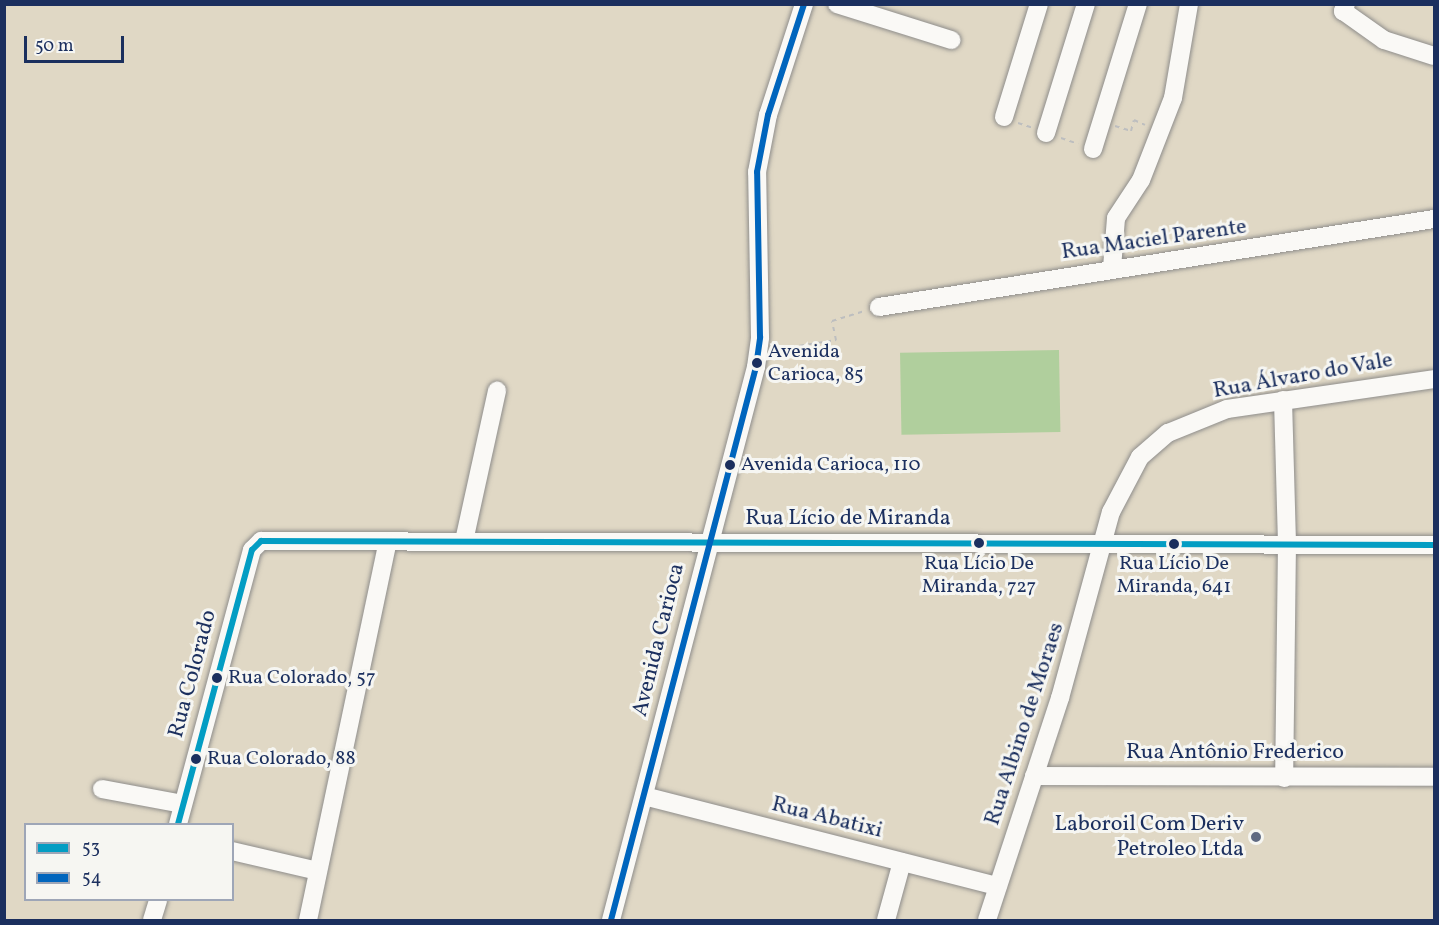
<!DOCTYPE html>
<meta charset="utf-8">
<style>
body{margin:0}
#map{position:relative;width:1439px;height:925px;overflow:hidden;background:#e0d8c5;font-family:Vollkorn,serif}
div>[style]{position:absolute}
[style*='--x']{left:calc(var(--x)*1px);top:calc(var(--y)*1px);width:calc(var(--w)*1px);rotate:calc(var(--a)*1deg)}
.green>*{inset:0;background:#b0cf9d;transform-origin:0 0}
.path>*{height:2px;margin-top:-1px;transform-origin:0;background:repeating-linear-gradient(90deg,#bdbebf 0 4.5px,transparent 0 9px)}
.roads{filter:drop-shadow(0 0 2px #8e8d8b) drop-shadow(0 0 2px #8e8d8b)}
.minor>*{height:18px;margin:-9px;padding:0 9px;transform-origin:9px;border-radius:9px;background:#faf9f6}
.bus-1>*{height:6px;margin:-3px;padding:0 3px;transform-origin:3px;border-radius:3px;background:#039dc3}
.bus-2>*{height:6px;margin:-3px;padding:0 3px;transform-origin:3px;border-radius:3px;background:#0065bd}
.dots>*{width:16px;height:16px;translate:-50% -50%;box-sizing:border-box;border:3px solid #f6f6f2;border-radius:50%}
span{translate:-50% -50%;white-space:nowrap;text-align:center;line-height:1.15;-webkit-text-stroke:6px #f6f6f2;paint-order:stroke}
.bus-label{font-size:20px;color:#1b2f5e}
.left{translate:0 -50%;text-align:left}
.street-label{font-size:22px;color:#1b2f5e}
.poi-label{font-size:22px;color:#1b2f5e}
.right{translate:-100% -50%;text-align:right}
.frame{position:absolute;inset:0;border:6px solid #1b2f5e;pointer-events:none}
.legend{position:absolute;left:24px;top:823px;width:210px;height:78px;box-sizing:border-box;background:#f6f6f2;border:2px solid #9ea6b7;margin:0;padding:8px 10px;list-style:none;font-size:18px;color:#1b2f5e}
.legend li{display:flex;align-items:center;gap:12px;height:30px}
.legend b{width:30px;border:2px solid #9ea6b7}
.scale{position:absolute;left:24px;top:36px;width:100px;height:27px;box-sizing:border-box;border:3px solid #1b2f5e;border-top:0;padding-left:8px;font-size:18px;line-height:21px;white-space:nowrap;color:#1b2f5e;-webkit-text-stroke:4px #f6f6f2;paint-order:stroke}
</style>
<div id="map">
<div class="green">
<i style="left:1059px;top:350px;width:82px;height:159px;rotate:89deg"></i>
</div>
<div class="path">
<i style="--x:1018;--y:123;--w:16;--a:18"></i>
<i style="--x:1115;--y:126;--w:17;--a:17"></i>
<i style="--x:1131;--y:131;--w:11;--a:-75"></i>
<i style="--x:1134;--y:120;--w:12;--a:24"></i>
<i style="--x:1061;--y:138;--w:18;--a:19"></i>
<i style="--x:1178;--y:232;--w:12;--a:85"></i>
<i style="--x:773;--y:350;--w:64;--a:-9"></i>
<i style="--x:836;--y:340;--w:19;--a:-102"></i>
<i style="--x:832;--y:321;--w:34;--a:-17"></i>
</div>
<div class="roads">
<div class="minor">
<i style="--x:837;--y:4;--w:120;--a:17.5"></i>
<i style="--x:1346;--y:4;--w:8;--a:113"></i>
<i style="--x:1343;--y:11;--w:50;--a:35.3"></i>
<i style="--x:1384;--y:40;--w:52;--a:17.7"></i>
<i style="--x:1004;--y:117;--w:118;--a:-72.8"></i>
<i style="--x:1046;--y:133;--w:135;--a:-72.8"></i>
<i style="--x:1093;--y:149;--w:152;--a:-72.8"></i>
<i style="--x:1112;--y:268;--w:50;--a:-85.4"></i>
<i style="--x:1116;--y:218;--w:45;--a:-56.7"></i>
<i style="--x:1141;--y:180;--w:88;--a:-68.7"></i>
<i style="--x:1173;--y:98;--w:95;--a:-80.3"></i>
<i style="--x:879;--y:307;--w:562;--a:-9.01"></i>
<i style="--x:1283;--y:400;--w:143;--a:88.4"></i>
<i style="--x:1287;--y:543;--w:235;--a:90.7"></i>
<i style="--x:464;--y:541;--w:154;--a:-77.6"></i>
<i style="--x:1034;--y:776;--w:400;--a:0.1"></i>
<i style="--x:102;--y:789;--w:82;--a:10.5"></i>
<i style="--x:644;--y:796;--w:365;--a:14.3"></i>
<i style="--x:178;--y:824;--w:284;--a:-74.9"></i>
<i style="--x:252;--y:550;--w:13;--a:-45"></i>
<i style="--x:261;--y:541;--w:1173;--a:0.2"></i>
<i style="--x:232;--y:851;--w:88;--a:13.1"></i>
<i style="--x:152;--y:920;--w:21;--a:-73"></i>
<i style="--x:308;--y:920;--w:386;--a:-78.1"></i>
<i style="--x:611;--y:920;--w:572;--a:-75.31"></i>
<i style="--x:756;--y:367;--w:30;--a:-82"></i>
<i style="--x:760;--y:337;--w:165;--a:-91"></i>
<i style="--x:757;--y:172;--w:58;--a:-79.1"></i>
<i style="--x:768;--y:115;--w:117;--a:-72"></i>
<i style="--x:886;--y:920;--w:60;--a:-74.6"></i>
<i style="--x:987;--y:920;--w:234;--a:-71.8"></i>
<i style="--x:1060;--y:698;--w:193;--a:-74.7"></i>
<i style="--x:1111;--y:512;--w:62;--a:-62.2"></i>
<i style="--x:1140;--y:457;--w:37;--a:-41"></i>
<i style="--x:1168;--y:433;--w:64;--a:-22.1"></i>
<i style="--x:1227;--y:409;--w:209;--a:-8.2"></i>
</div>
</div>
<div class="bus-1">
<i style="--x:178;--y:824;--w:284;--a:-74.9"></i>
<i style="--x:252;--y:550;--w:13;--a:-45"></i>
<i style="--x:261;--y:541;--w:1173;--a:0.2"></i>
</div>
<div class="bus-2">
<i style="--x:611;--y:920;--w:572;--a:-75.31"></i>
<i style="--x:756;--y:367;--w:30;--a:-82"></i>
<i style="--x:760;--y:337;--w:165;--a:-91"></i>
<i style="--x:757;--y:172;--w:58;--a:-79.1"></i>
<i style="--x:768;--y:115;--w:117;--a:-72"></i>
</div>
<div class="dots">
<i style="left:757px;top:363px;background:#1b2f5e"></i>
<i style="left:730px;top:465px;background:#1b2f5e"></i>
<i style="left:979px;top:543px;background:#1b2f5e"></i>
<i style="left:1174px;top:544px;background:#1b2f5e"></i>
<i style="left:217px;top:678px;background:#1b2f5e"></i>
<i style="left:196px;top:759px;background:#1b2f5e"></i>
<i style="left:1256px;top:837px;background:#606a82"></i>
</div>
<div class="bus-label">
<span class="left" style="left:768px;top:364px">Avenida<br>Carioca, 85</span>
<span class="left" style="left:741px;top:465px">Avenida Carioca, 110</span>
<span style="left:979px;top:576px">Rua Lício De<br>Miranda, 727</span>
<span style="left:1174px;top:576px">Rua Lício De<br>Miranda, 641</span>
<span class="left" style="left:228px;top:678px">Rua Colorado, 57</span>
<span class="left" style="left:207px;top:759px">Rua Colorado, 88</span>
</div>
<div class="street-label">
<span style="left:1154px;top:240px;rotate:-8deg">Rua Maciel Parente</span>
<span style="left:1303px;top:376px;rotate:-10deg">Rua Álvaro do Vale</span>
<span style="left:848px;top:519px">Rua Lício de Miranda</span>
<span style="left:659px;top:640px;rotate:-76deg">Avenida Carioca</span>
<span style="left:193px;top:674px;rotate:-75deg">Rua Colorado</span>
<span style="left:1025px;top:724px;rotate:-72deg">Rua Albino de Moraes</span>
<span style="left:1235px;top:753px">Rua Antônio Frederico</span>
<span style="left:827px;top:818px;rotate:14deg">Rua Abatixi</span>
</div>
<div class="poi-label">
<span class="right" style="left:1244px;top:837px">Laboroil Com Deriv<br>Petroleo Ltda</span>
</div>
<div class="frame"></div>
<ul class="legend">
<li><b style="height:8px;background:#039dc3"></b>53</li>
<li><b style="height:8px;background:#0065bd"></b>54</li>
</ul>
<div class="scale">50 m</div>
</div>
